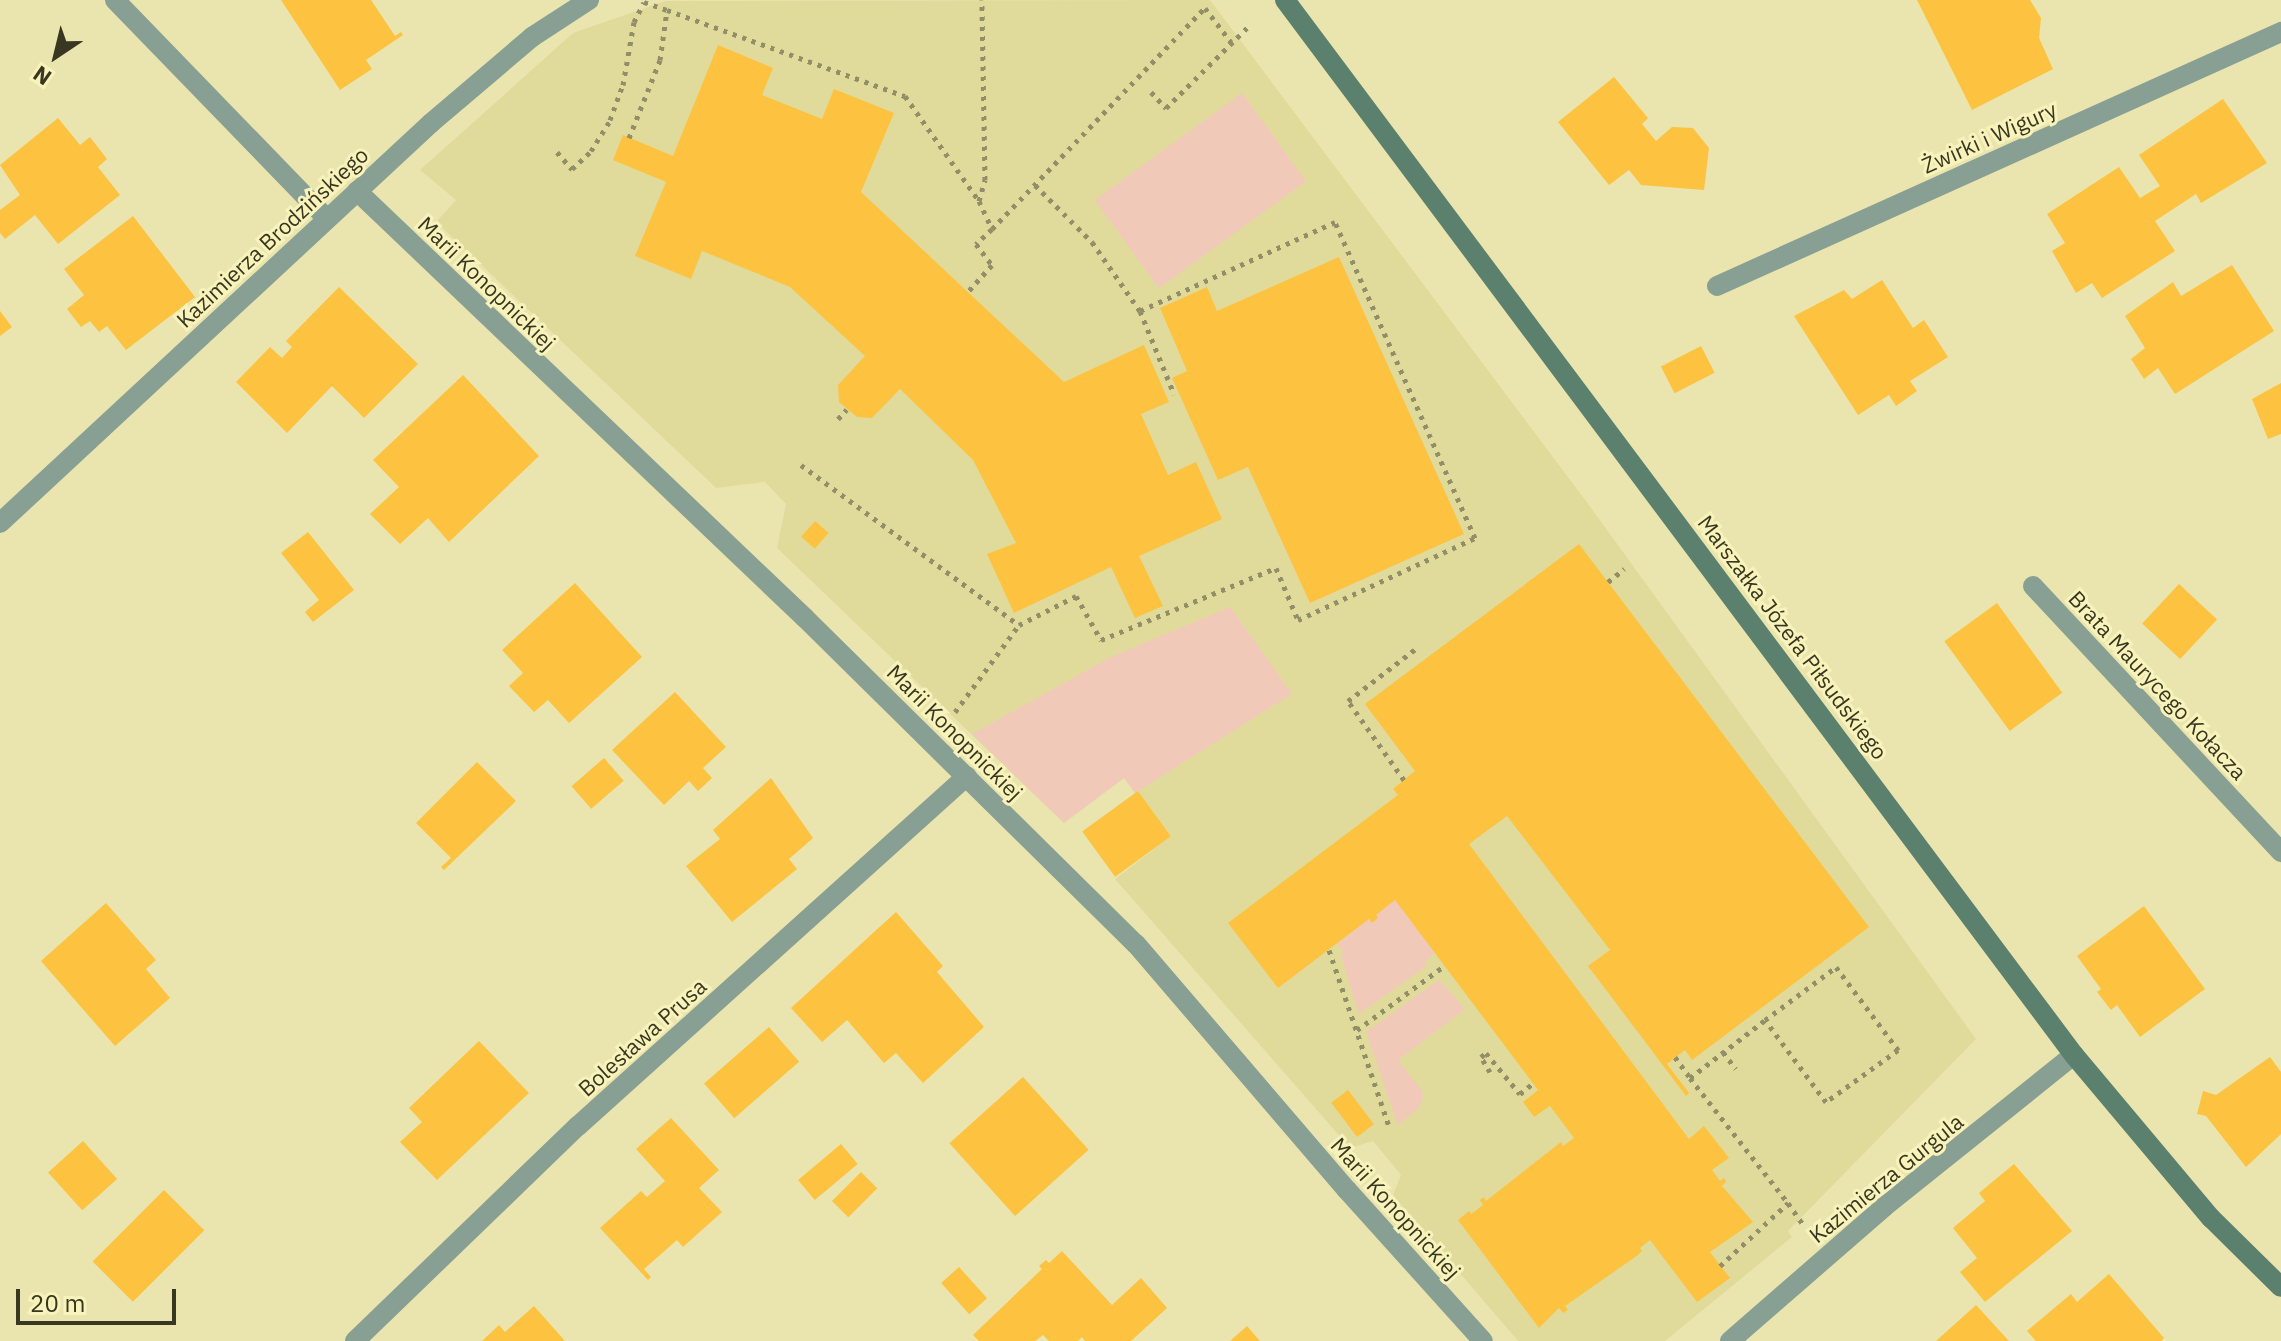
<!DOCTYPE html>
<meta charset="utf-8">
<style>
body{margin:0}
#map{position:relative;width:2281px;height:1341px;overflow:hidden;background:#eae5ae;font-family:"IBM Plex Sans",sans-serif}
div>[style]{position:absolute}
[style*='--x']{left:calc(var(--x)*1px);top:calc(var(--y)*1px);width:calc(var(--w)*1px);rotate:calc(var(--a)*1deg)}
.built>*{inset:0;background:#e1db9b}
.green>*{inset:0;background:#f1c9b8;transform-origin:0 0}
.building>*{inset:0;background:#fcc240;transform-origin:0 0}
.path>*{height:5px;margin-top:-2.5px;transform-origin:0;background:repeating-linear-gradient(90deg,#928e68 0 4px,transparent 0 10px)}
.street>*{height:20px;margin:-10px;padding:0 10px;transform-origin:10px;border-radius:10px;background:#88a094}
.secondary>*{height:20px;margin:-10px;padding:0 10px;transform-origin:10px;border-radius:10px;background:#5c806e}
span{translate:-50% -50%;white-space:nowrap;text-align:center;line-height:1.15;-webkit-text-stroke:6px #f8f3bb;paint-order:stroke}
.street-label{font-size:22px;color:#393721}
.north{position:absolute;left:16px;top:16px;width:80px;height:80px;-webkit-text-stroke:6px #f8f3bb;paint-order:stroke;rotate:215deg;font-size:22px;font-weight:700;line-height:32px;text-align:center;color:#393721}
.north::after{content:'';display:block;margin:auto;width:28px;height:36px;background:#393721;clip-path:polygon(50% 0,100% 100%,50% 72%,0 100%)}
.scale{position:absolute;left:16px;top:1289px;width:160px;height:36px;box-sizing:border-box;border:4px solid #393721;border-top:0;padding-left:10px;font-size:24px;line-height:28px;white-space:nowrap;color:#393721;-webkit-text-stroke:6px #f8f3bb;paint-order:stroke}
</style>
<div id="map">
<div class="built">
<i style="clip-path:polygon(1210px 0,1586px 501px,1976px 1039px,1788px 1231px,1792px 1237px,1665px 1341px,1518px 1341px,1393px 1195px,1401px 1175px,1373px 1141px,1350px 1148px,1115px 879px,1171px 836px,1138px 791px,1135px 793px,1124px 778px,1064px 823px,777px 548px,786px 504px,765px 482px,716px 488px,436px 222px,456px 200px,420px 170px,573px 33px,665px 1px)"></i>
</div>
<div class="green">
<i style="left:1242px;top:93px;width:109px;height:182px;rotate:54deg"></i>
<i style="clip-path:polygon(1230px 607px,1292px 694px,1135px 793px,1124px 778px,1064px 823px,972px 734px,1111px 657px)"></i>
<i style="clip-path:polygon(1395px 900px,1435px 953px,1424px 962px,1428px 965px,1359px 1014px,1341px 956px,1344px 952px,1337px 944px,1369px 919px,1372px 922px,1376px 915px)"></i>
<i style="clip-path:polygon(1439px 980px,1465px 1009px,1398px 1060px,1422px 1091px,1423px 1096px,1418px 1109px,1398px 1125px,1366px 1032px)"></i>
</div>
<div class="building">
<i style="clip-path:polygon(281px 0,371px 0,395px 36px,401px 32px,403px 35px,366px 60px,372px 69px,340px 90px)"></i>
<i style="clip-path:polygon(1917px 0,2030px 0,2041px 18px,2039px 38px,2053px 69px,1972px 110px)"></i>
<i style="clip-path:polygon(718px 45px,773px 68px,762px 95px,822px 119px,834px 89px,894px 113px,861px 192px,1064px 382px,1144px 345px,1169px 402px,1141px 414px,1168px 475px,1196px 462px,1222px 519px,1139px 556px,1163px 606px,1135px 618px,1111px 567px,1014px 613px,987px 554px,1016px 543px,973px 460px,900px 389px,872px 418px,857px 417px,839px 402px,838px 385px,865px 356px,790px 287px,702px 251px,691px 279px,635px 256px,666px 182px,613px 160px,623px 135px,673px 156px)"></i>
<i style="clip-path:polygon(1614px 77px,1648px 118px,1642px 124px,1656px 141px,1672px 127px,1693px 128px,1709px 148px,1704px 190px,1641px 185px,1629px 170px,1609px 185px,1558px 122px)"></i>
<i style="clip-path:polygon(2223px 99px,2267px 163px,2201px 203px,2196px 194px,2155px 221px,2175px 251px,2102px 298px,2092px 283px,2076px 293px,2052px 251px,2065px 243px,2047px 214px,2119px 167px,2140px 198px,2160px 186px,2139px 155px)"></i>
<i style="clip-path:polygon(58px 118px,80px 145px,90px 137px,107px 159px,98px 167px,120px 195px,58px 244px,35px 215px,5px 239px,0 233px,0 210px,20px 195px,0 165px)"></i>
<i style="clip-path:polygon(133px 216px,195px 297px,126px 350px,107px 326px,99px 332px,90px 321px,81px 327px,67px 309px,84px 295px,64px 269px)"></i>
<i style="clip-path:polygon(1339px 257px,1464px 534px,1310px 603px,1248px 467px,1218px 480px,1172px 378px,1187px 371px,1160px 308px,1207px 287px,1217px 311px)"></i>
<i style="clip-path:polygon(2232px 265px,2274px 331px,2175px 394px,2158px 368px,2144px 379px,2131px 359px,2145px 348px,2125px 316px,2173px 282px,2181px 296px)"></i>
<i style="clip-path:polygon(1882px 280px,1913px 328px,1924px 320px,1948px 357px,1910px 381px,1917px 391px,1896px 406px,1889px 395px,1858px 415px,1794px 316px,1844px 290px,1852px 299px)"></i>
<i style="clip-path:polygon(339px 287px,418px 364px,364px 418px,332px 386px,287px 433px,236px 382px,270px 347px,282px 358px,292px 347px,286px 341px)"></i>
<i style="clip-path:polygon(0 311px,12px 327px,0 336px)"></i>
<i style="left:1701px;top:346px;width:30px;height:45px;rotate:63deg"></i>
<i style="clip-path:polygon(463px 375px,539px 456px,449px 542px,428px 518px,400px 544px,370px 514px,399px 487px,373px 460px)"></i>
<i style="clip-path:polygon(2281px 383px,2281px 434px,2268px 439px,2252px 399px)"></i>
<i style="left:815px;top:521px;width:18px;height:21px;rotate:41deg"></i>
<i style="clip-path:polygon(308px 532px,354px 590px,313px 622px,305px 612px,319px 600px,281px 553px)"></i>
<i style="clip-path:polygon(1579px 544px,1869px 927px,1692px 1060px,1685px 1050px,1667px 1064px,1689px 1093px,1686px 1096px,1588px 966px,1610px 950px,1507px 816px,1469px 844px,1689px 1139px,1704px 1126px,1729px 1158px,1712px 1170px,1720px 1181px,1724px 1178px,1726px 1182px,1722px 1186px,1753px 1222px,1710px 1252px,1730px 1278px,1697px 1302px,1650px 1240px,1640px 1248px,1642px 1251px,1638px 1255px,1565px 1306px,1568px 1310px,1563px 1313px,1559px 1308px,1539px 1328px,1458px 1220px,1469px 1211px,1471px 1214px,1483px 1205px,1480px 1200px,1484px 1197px,1486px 1201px,1561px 1142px,1563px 1146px,1574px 1138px,1550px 1106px,1534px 1117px,1523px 1102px,1538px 1090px,1395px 900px,1376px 915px,1378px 918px,1372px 923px,1369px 919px,1278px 988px,1228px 923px,1398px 795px,1393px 789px,1415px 771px,1365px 704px)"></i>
<i style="clip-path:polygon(575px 583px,642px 657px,569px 723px,548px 700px,534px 712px,509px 686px,523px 673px,502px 650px)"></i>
<i style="left:2179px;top:584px;width:52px;height:54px;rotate:43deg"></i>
<i style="left:1997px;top:603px;width:111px;height:65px;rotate:54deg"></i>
<i style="clip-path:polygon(675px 692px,726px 747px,703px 768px,712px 778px,698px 791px,689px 781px,664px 805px,612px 750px)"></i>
<i style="left:604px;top:758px;width:30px;height:43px;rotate:49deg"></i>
<i style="clip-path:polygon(477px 762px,516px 801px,444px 870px,441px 867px,451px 858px,416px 823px)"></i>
<i style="clip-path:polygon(771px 778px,813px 838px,789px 859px,797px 869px,732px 922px,686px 866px,720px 839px,713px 830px)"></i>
<i style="left:1138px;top:791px;width:56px;height:69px;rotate:54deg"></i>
<i style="clip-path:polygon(106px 903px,156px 960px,146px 969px,170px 998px,115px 1046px,41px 961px)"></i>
<i style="clip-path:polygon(2144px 906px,2205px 989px,2140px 1037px,2117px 1005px,2111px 1010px,2097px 992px,2101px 989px,2077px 956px)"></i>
<i style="clip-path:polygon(896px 912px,943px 966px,937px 972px,984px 1027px,923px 1083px,896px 1053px,884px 1063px,847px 1020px,822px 1042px,791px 1008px)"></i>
<i style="left:769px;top:1027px;width:46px;height:86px;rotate:49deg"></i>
<i style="clip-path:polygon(479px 1041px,529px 1093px,437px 1180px,400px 1142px,422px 1122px,409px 1108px)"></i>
<i style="clip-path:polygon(2270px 1057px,2281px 1072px,2281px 1134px,2246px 1167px,2206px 1116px,2197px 1114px,2203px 1091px,2216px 1095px)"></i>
<i style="left:1023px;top:1077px;width:98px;height:99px;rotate:48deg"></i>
<i style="left:1348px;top:1090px;width:43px;height:21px;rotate:53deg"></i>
<i style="clip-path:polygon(671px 1118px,719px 1170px,699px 1188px,722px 1212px,683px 1247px,677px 1240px,644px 1269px,651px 1277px,648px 1280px,600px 1228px,641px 1191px,647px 1197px,665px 1181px,636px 1149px)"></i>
<i style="left:83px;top:1141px;width:51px;height:47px;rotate:48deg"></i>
<i style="left:841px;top:1144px;width:26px;height:56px;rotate:50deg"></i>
<i style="clip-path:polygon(2014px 1164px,2072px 1231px,1985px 1302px,1960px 1272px,1977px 1258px,1953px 1228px,1985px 1201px,1979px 1193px)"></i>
<i style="left:861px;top:1172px;width:23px;height:41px;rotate:45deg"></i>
<i style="left:164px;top:1190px;width:57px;height:101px;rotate:45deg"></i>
<i style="clip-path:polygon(1062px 1251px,1112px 1305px,1141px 1278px,1167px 1308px,1131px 1341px,1085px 1341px,1082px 1337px,1078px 1341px,1049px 1341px,1043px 1335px,1035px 1341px,979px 1341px,973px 1335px,1042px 1269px,1039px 1266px,1046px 1260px,1049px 1263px)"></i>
<i style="left:959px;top:1267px;width:42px;height:24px;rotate:48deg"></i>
<i style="clip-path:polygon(2109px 1274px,2164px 1338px,2161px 1341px,2036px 1341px,2027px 1331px,2071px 1294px,2077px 1302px)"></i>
<i style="clip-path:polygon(1976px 1305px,2009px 1341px,1936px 1341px)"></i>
<i style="clip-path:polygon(534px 1306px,565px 1341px,482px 1341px,499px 1325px,505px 1332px)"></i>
<i style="clip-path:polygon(1247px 1326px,1260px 1341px,1230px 1341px)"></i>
</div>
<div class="path">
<i style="--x:1151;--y:92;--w:22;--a:47"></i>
<i style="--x:1166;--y:108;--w:118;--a:-44.7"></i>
<i style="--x:629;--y:138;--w:84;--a:-68.3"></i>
<i style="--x:660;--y:60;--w:50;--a:-82"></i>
<i style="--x:557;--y:152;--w:23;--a:49"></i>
<i style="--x:572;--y:169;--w:26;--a:-43"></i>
<i style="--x:591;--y:151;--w:36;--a:-58"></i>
<i style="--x:610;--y:120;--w:37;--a:-70"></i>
<i style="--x:623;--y:85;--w:64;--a:-80.1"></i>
<i style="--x:634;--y:22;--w:22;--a:-63"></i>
<i style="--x:644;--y:2;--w:24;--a:19"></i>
<i style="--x:667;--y:10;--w:253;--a:19.9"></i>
<i style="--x:905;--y:96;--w:128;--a:54.8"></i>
<i style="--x:979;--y:201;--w:31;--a:65"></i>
<i style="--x:992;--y:229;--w:22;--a:137"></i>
<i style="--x:976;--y:244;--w:26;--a:53"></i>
<i style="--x:992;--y:265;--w:36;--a:132"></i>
<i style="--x:1035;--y:185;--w:81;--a:45"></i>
<i style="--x:1092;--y:242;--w:84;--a:55.2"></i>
<i style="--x:1140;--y:311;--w:90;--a:67.7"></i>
<i style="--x:979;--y:201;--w:22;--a:-74"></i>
<i style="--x:985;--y:180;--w:180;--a:-91"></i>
<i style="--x:992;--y:229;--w:307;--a:-46.1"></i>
<i style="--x:1205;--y:8;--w:43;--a:52.6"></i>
<i style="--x:838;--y:419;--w:13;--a:-48"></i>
<i style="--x:801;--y:465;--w:270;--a:36.3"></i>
<i style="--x:1608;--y:582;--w:21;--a:-39"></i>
<i style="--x:955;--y:712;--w:108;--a:-53.7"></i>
<i style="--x:1019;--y:625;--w:64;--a:-27"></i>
<i style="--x:1076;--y:596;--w:51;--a:60.4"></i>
<i style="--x:1101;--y:640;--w:189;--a:-22.4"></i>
<i style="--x:1276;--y:568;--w:56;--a:67.1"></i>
<i style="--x:1298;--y:620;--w:195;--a:-24.9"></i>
<i style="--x:1475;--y:538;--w:346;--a:-113.9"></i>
<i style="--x:1335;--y:222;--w:214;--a:155.5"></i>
<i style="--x:1404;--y:780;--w:97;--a:-125.3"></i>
<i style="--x:1348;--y:701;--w:88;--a:-37.6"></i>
<i style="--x:1329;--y:950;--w:189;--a:71.2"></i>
<i style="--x:1836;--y:967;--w:104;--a:53.2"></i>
<i style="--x:1898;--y:1050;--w:89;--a:144.2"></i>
<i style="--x:1826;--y:1102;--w:102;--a:-126.6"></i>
<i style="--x:1765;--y:1020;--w:89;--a:-36.7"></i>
<i style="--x:1357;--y:1030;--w:108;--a:-36.3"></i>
<i style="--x:1723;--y:1052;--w:21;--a:53"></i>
<i style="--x:1675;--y:1057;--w:26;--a:54"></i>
<i style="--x:1690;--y:1078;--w:95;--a:-37.7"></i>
<i style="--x:1490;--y:1072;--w:17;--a:-121"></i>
<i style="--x:1481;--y:1057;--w:6;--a:-39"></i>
<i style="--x:1486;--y:1053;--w:53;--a:50.3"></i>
<i style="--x:1520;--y:1094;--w:17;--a:-40"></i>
<i style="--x:1690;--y:1078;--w:159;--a:51.9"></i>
<i style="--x:1720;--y:1266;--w:93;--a:-42.8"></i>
<i style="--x:1788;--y:1203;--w:29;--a:55"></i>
</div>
<div class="street">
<i style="--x:115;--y:0;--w:303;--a:45.9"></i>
<i style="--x:357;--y:191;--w:619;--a:43.63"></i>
<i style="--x:805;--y:618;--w:465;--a:44.6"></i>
<i style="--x:1136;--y:944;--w:324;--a:49.4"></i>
<i style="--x:1347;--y:1190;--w:203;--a:48"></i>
<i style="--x:1717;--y:286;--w:619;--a:-24.24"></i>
<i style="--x:0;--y:523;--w:588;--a:-42.86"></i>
<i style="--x:431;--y:123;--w:133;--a:-40.4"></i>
<i style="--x:532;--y:37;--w:68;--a:-33"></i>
<i style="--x:2033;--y:586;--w:364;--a:47"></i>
<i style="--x:355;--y:1341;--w:310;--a:-44"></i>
<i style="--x:578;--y:1126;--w:523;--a:-41.98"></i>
<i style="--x:1730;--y:1341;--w:204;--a:-41"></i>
<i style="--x:1884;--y:1207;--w:243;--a:-38.7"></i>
</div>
<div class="secondary">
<i style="--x:1285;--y:0;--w:1317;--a:53.21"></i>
<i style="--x:2074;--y:1055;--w:213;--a:50"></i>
<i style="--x:2211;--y:1218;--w:98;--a:44.6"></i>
</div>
<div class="street-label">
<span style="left:1989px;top:137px;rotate:-24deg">Żwirki i Wigury</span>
<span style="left:272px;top:237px;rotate:-43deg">Kazimierza Brodzińskiego</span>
<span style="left:487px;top:283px;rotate:44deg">Marii Konopnickiej</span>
<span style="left:1793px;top:637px;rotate:53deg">Marszałka Józefa Piłsudskiego</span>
<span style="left:2158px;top:685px;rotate:47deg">Brata Maurycego Kołacza</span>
<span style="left:955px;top:732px;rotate:45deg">Marii Konopnickiej</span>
<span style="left:642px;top:1037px;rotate:-42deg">Bolesława Prusa</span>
<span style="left:1886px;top:1178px;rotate:-39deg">Kazimierza Gurgula</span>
<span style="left:1396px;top:1208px;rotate:48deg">Marii Konopnickiej</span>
</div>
<div class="north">N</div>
<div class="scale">20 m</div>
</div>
